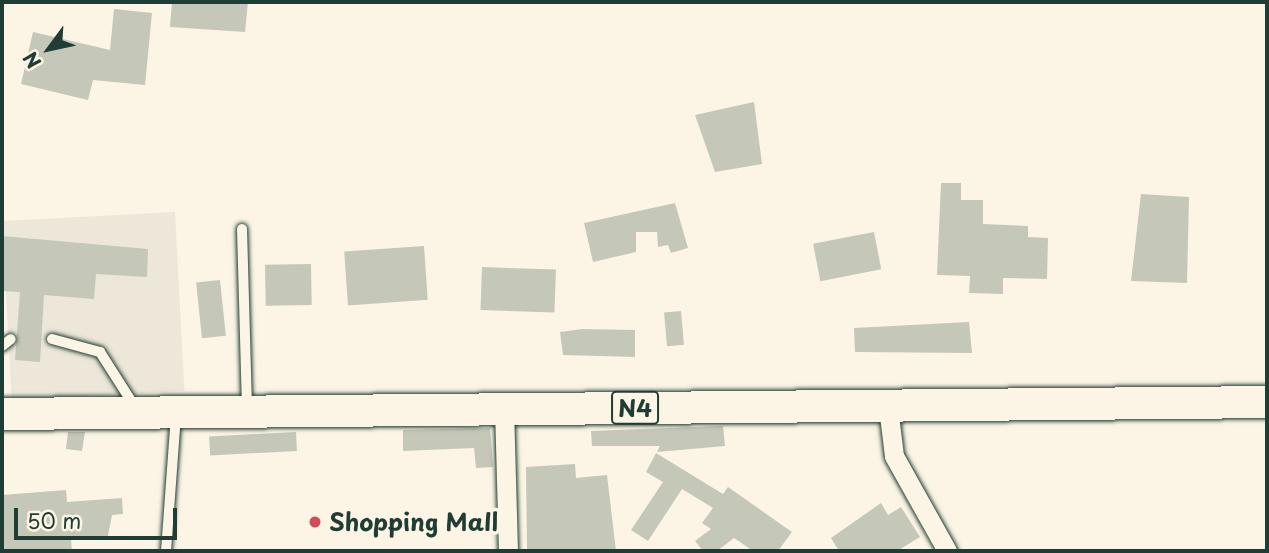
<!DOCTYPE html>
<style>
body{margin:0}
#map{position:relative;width:1269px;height:553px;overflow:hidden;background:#fcf5e5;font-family:"Playpen Sans",sans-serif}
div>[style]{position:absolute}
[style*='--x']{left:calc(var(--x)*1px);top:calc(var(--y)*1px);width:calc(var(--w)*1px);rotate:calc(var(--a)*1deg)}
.built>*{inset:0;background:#ece7d8;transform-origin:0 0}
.building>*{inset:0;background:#c5c7b9;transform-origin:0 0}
.roads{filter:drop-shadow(0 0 2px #1f3d34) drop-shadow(0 0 2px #1f3d34)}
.service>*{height:10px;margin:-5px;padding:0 5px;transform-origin:5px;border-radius:5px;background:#fcf5e5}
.minor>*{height:19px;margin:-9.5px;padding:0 9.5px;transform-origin:9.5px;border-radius:9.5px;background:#fcf5e5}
.trunk>*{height:32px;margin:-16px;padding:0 16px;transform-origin:16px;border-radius:16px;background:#fcf5e5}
.dots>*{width:19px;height:19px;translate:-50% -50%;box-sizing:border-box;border:4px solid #fcf5e5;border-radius:50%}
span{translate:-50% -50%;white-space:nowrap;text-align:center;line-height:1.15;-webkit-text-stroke:7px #fcf5e5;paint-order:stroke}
.shield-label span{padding:2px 5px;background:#fcf5e5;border:2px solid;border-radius:5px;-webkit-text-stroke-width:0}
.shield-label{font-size:23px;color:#1f3d34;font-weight:700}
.poi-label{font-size:24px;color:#1f3d34;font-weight:700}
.left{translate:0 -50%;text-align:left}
.frame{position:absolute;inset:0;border:4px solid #1f3d34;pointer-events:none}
.north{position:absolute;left:14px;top:14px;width:70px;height:70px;-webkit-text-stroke:5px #fcf5e5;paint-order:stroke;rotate:237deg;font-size:19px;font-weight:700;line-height:28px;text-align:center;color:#1f3d34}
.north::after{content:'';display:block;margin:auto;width:24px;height:32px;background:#1f3d34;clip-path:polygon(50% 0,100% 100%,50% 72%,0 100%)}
.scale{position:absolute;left:14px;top:508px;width:163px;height:32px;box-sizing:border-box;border:4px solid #1f3d34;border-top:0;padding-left:9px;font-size:21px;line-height:24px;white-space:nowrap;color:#1f3d34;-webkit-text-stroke:5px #fcf5e5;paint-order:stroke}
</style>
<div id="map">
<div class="built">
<i style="left:175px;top:212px;width:179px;height:173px;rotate:87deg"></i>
</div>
<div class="building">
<i style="clip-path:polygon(172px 2px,248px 2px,245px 32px,170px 27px)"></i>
<i style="clip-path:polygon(114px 9px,152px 13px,145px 85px,93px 80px,88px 100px,21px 84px,33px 32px,110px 50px)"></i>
<i style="clip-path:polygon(754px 102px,762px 164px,715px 172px,695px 115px)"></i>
<i style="clip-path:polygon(941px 183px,961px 183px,961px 200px,983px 200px,983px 224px,1028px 226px,1028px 237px,1048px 238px,1047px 279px,1003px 278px,1003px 294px,969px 293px,970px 276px,937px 275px)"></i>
<i style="clip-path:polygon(1141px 194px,1189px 197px,1187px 283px,1131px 281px)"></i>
<i style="clip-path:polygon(675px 203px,688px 248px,671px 253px,668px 245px,658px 247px,657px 232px,636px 232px,636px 252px,593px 262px,584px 223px)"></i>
<i style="left:874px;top:232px;width:38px;height:62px;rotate:79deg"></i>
<i style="clip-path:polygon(2px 236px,148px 249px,147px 277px,96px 274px,94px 299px,44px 295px,40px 362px,15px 360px,20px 292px,2px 291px)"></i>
<i style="left:424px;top:246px;width:54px;height:80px;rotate:86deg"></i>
<i style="left:311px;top:264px;width:41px;height:46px;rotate:89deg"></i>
<i style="left:482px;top:267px;width:74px;height:43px;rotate:2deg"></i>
<i style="left:220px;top:280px;width:56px;height:24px;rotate:84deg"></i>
<i style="left:681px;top:311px;width:34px;height:17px;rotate:85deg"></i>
<i style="clip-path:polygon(969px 322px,972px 353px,855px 352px,854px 328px)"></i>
<i style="clip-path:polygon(582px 329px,635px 330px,635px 357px,563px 355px,560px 332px)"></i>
<i style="clip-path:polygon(723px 426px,725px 446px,657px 452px,660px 446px,592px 446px,591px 431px)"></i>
<i style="clip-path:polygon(490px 428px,493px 467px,476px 468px,474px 448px,403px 451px,403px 430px)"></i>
<i style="clip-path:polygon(68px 432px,85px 432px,82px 451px,66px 449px)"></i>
<i style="left:296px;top:432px;width:19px;height:87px;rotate:87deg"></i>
<i style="clip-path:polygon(656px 453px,723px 494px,728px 487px,792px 532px,778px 551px,753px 551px,734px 538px,717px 551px,703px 551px,695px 541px,711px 529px,702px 523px,713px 508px,682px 489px,648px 541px,631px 530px,663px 482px,646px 472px)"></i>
<i style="clip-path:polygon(575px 464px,576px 478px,607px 475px,616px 551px,527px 551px,526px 467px)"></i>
<i style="clip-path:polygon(66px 490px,67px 502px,122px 498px,123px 514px,112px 515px,108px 536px,71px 539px,72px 551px,2px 551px,2px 495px)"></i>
<i style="clip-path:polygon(881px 503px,888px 515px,901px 507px,920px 537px,897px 551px,839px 551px,831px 538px)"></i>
</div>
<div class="roads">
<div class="service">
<i style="--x:242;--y:229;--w:178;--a:88.4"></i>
<i style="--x:52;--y:339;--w:50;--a:15.2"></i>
<i style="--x:100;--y:352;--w:65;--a:57.5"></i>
<i style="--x:2;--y:346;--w:11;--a:-38"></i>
<i style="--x:166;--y:551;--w:135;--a:-85.8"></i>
</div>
<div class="minor">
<i style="--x:888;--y:407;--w:49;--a:83"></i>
<i style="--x:894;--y:456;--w:109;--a:60.8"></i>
<i style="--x:504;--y:408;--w:143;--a:88.4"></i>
</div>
<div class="trunk">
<i style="--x:2;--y:414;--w:1265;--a:-0.54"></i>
</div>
</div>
<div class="dots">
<i style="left:315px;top:522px;background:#d1495b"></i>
</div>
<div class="shield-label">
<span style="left:635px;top:408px">N4</span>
</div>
<div class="poi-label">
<span class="left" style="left:329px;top:522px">Shopping Mall</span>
</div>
<div class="frame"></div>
<div class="north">N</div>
<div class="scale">50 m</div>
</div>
